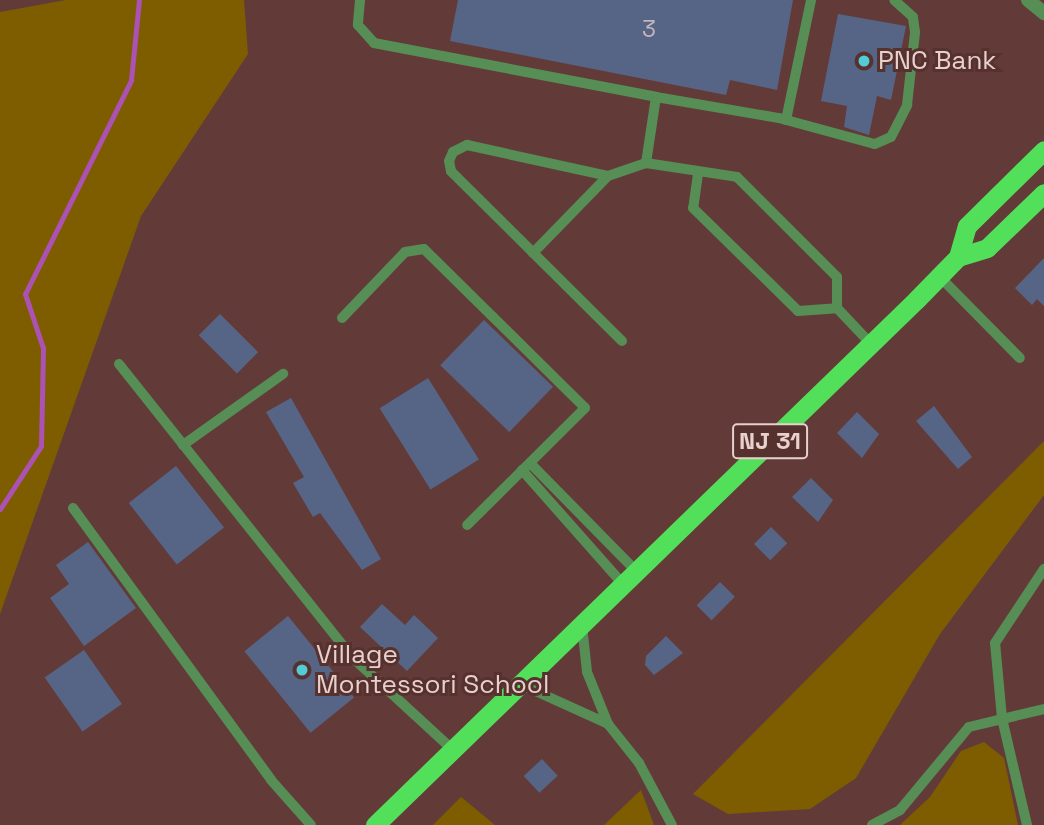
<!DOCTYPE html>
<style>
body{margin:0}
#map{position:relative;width:1044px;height:825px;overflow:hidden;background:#623b39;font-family:"Space Grotesk",sans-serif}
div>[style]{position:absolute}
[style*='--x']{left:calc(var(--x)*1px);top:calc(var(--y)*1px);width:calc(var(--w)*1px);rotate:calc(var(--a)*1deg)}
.green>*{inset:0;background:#7e5d00}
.stream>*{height:5px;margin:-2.5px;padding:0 2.5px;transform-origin:2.5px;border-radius:2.5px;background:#ac52b4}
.building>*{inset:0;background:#566586;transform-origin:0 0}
.service>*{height:10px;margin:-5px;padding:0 5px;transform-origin:5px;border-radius:5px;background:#568e56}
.tertiary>*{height:14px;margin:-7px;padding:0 7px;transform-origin:7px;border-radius:7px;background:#568e56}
.trunk>*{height:19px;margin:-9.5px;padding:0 9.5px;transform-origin:9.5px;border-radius:9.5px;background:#52df5a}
.dots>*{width:19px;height:19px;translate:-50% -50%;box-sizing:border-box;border:4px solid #56312e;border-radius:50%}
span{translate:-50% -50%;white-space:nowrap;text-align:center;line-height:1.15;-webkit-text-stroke:6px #56312e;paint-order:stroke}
.number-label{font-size:23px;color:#c4b5bb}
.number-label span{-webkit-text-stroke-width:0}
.shield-label span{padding:2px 5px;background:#56312e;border:2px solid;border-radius:5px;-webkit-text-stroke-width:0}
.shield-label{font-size:24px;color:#e8d0cd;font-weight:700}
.poi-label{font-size:26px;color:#e8d0cd}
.left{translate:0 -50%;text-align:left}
</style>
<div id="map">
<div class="green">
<i style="clip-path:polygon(66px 0,244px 0,248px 54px,141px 216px,0 614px,0 12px)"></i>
<i style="clip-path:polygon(1044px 441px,1044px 495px,940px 634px,856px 778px,810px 809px,728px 814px,693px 794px)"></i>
<i style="clip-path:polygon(984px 742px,1004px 758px,1018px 825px,900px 825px,930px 797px,961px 751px)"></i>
<i style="clip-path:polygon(641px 790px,654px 825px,604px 825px)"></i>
<i style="clip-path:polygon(461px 797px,495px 825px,433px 825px)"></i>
</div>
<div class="stream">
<i style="--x:0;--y:509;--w:75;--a:-56.9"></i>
<i style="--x:41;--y:446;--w:98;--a:-88.8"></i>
<i style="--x:43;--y:348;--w:57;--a:-108.4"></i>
<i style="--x:25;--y:294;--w:239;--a:-63.6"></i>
<i style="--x:131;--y:80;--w:80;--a:-84.3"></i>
</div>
<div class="building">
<i style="clip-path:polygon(458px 0,793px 0,777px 90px,730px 80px,726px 95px,450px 41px)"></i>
<i style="clip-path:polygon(838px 14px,906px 26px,891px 100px,877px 96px,869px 135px,844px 127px,847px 106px,821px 101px)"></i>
<i style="clip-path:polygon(1044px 258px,1044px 306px,1037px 299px,1032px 305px,1015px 288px)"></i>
<i style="left:220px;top:314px;width:54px;height:30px;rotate:45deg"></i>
<i style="left:484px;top:320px;width:96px;height:63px;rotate:44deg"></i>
<i style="left:428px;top:378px;width:96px;height:57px;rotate:58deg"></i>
<i style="clip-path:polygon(291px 398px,381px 559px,362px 570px,320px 513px,313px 517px,293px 483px,304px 477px,266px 412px)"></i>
<i style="clip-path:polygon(934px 406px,972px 457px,958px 469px,916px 421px)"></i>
<i style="clip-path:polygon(857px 412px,879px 434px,862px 458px,837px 433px)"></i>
<i style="left:176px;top:466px;width:78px;height:60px;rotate:52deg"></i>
<i style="clip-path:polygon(811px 478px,833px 500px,818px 522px,792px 497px)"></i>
<i style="left:771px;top:527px;width:23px;height:24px;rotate:45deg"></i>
<i style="clip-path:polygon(88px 542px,136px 608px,84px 646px,50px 598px,69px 584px,56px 565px)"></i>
<i style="left:720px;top:582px;width:21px;height:33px;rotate:45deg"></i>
<i style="clip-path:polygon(382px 604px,405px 625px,414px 615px,438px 638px,407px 671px,360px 627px)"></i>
<i style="left:288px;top:616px;width:105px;height:56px;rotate:51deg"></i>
<i style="clip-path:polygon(666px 636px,683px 653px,654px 675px,645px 665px,646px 656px)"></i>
<i style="left:84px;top:650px;width:66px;height:48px;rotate:55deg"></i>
<i style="left:542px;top:759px;width:23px;height:25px;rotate:47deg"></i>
</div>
<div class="service">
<i style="--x:360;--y:0;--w:25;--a:95"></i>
<i style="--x:358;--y:25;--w:24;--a:48"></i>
<i style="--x:374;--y:43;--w:287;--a:10.8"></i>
<i style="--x:656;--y:97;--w:67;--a:98.6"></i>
<i style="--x:646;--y:163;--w:92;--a:8.7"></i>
<i style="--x:737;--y:177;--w:141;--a:45"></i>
<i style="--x:837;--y:277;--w:31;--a:90"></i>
<i style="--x:837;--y:308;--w:50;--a:46.6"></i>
<i style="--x:656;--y:97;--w:125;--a:9.7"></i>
<i style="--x:779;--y:118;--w:99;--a:15.2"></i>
<i style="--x:875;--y:144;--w:17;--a:-24"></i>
<i style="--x:891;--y:137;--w:36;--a:-63"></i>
<i style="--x:907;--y:105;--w:73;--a:-83.7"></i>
<i style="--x:915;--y:32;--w:15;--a:-98"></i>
<i style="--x:913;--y:17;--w:25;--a:-138"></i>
<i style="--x:786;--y:120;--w:123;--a:-78.2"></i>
<i style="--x:698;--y:174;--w:34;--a:98"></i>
<i style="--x:693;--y:208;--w:147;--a:44.4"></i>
<i style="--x:798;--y:311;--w:39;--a:-4"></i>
<i style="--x:533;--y:253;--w:107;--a:-45.8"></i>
<i style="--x:939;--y:276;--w:115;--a:45.4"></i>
<i style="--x:342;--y:318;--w:91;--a:-46.3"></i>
<i style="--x:405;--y:252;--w:19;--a:-9"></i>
<i style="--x:424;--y:249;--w:226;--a:44.6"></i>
<i style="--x:585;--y:408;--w:166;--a:135.2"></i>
<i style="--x:622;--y:341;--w:241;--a:-135.2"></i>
<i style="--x:451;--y:171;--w:10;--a:-101"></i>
<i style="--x:449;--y:161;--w:10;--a:-66"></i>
<i style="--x:453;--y:152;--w:16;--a:-27"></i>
<i style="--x:467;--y:145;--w:144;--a:12.4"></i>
<i style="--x:608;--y:176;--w:40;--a:-18.9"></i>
<i style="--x:119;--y:364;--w:376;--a:51.5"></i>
<i style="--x:353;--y:658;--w:134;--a:42.6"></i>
<i style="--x:183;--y:445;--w:123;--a:-35.4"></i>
<i style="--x:530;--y:463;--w:151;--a:45.5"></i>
<i style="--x:522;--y:470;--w:152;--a:48.5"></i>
<i style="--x:73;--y:508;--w:336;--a:53.9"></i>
<i style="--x:271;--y:780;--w:60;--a:48.4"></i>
<i style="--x:582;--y:625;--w:47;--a:83.9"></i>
<i style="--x:587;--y:672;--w:56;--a:68"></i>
<i style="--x:520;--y:684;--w:97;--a:24.4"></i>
<i style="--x:608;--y:724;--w:50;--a:51.5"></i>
<i style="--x:639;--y:763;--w:70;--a:62"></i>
<i style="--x:872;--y:825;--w:32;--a:-28"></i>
<i style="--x:900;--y:810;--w:108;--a:-50.3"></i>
<i style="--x:969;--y:727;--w:77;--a:-13.5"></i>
<i style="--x:1027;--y:825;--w:110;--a:-103.2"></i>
<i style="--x:1002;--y:718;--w:75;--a:-95.3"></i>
<i style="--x:995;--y:643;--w:89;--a:-56.5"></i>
</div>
<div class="tertiary">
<i style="--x:1028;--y:0;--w:21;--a:39"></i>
</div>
<div class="trunk">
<i style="--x:958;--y:257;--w:30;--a:-17"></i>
<i style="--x:987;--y:248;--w:79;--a:-44"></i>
<i style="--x:375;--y:825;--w:755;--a:-44.14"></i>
<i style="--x:917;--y:299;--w:59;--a:-45.7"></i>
<i style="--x:958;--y:257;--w:32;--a:-74"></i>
<i style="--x:967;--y:226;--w:108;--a:-44.6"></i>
</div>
<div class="dots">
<i style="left:864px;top:61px;background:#52cbd7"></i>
<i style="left:302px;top:670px;background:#52cbd7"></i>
</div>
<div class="number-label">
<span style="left:649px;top:29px">3</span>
</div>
<div class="shield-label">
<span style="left:770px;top:441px">NJ 31</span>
</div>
<div class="poi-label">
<span class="left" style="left:878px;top:61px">PNC Bank</span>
<span class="left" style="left:316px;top:670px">Village<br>Montessori School</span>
</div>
</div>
